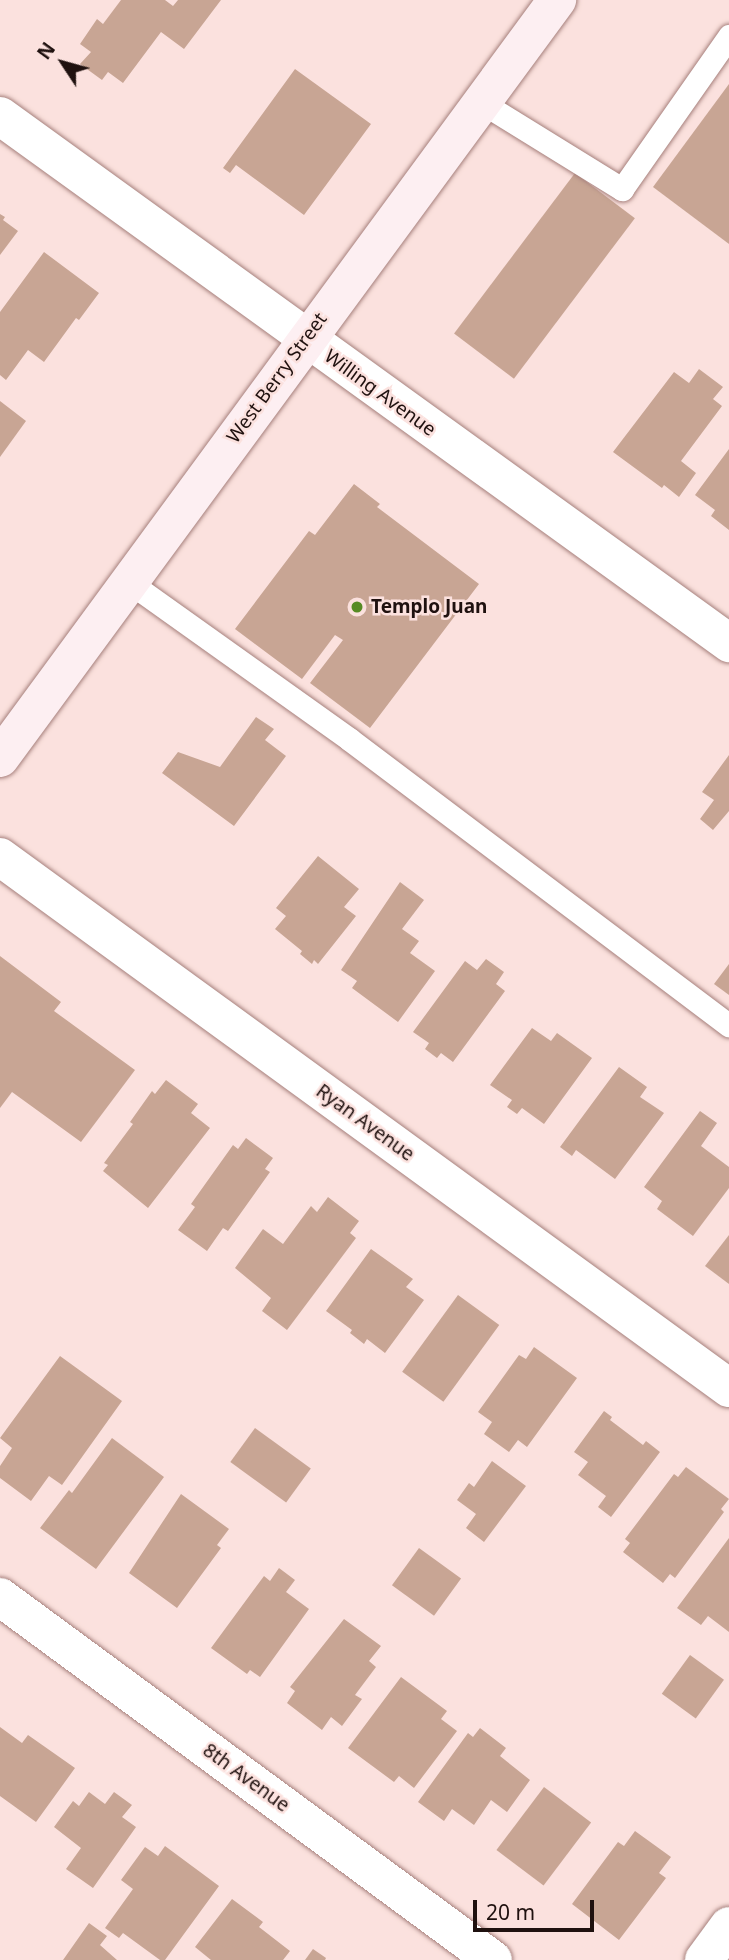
<!DOCTYPE html>
<style>
body{margin:0}
#map{position:relative;width:729px;height:1960px;overflow:hidden;background:#fbe1de;font-family:"Noto Sans",sans-serif}
div>[style]{position:absolute}
[style*='--x']{left:calc(var(--x)*1px);top:calc(var(--y)*1px);width:calc(var(--w)*1px);rotate:calc(var(--a)*1deg)}
.building>*{inset:0;background:#c8a594;transform-origin:0 0}
.roads{filter:drop-shadow(0 0 2px #a6807c) drop-shadow(0 0 2px #a6807c)}
.lane>*{height:23px;margin:-11.5px;padding:0 11.5px;transform-origin:11.5px;border-radius:11.5px;background:#fff}
.street>*{height:38px;margin:-19px;padding:0 19px;transform-origin:19px;border-radius:19px;background:#fff}
.secondary>*{height:38px;margin:-19px;padding:0 19px;transform-origin:19px;border-radius:19px;background:#fdeff2}
.dots>*{width:19px;height:19px;translate:-50% -50%;box-sizing:border-box;border:4px solid #fbe1de;border-radius:50%}
span{translate:-50% -50%;white-space:nowrap;text-align:center;line-height:1.15;-webkit-text-stroke:5px #fbe1de;paint-order:stroke}
.street-label{font-size:19px;color:#1f110f}
.poi-label{font-size:19px;color:#1f110f;font-weight:700}
.left{translate:0 -50%;text-align:left}
.north{position:absolute;left:28px;top:28px;width:70px;height:70px;-webkit-text-stroke:5px #fbe1de;paint-order:stroke;rotate:306deg;font-size:19px;font-weight:700;line-height:28px;text-align:center;color:#1f110f}
.north::after{content:'';display:block;margin:auto;width:24px;height:32px;background:#1f110f;clip-path:polygon(50% 0,100% 100%,50% 72%,0 100%)}
.scale{position:absolute;left:473px;top:1900px;width:121px;height:32px;box-sizing:border-box;border:4px solid #1f110f;border-top:0;padding-left:9px;font-size:21px;line-height:24px;white-space:nowrap;color:#1f110f;-webkit-text-stroke:5px #fbe1de;paint-order:stroke}
</style>
<div id="map">
<div class="building">
<i style="clip-path:polygon(121px 0,165px 0,173px 6px,178px 0,221px 0,184px 49px,161px 32px,123px 83px,108px 72px,102px 80px,80px 64px,91px 52px,80px 44px,97px 19px,103px 24px)"></i>
<i style="clip-path:polygon(295px 69px,371px 124px,304px 215px,236px 165px,230px 173px,223px 168px)"></i>
<i style="clip-path:polygon(729px 84px,729px 244px,653px 187px)"></i>
<i style="left:575px;top:173px;width:75px;height:201px;rotate:37deg"></i>
<i style="clip-path:polygon(0 214px,5px 217px,3px 220px,18px 231px,0 255px)"></i>
<i style="clip-path:polygon(44px 252px,99px 293px,79px 320px,76px 318px,44px 362px,28px 350px,6px 380px,0 375px,0 312px)"></i>
<i style="clip-path:polygon(699px 369px,723px 387px,713px 399px,722px 406px,681px 461px,696px 473px,679px 497px,664px 485px,662px 488px,613px 452px,674px 372px,689px 383px)"></i>
<i style="clip-path:polygon(0 401px,26px 421px,0 457px)"></i>
<i style="clip-path:polygon(729px 449px,729px 530px,711px 516px,715px 510px,695px 495px)"></i>
<i style="clip-path:polygon(354px 484px,380px 504px,377px 507px,479px 584px,370px 728px,310px 683px,343px 640px,335px 635px,302px 679px,235px 629px,309px 531px,315px 535px)"></i>
<i style="clip-path:polygon(256px 717px,274px 729px,265px 740px,286px 756px,234px 826px,162px 773px,178px 752px,220px 767px)"></i>
<i style="clip-path:polygon(729px 755px,729px 811px,713px 830px,700px 819px,714px 800px,702px 792px)"></i>
<i style="clip-path:polygon(318px 856px,359px 889px,344px 907px,356px 916px,318px 964px,314px 960px,312px 964px,300px 954px,302px 951px,275px 929px,286px 916px,276px 908px)"></i>
<i style="clip-path:polygon(400px 882px,424px 900px,402px 929px,419px 941px,410px 953px,435px 971px,398px 1022px,352px 988px,357px 981px,341px 970px)"></i>
<i style="clip-path:polygon(0 956px,61px 1002px,54px 1011px,135px 1070px,81px 1142px,12px 1092px,0 1108px)"></i>
<i style="clip-path:polygon(486px 959px,504px 972px,496px 984px,505px 991px,453px 1062px,441px 1053px,437px 1058px,425px 1049px,429px 1043px,413px 1032px,465px 961px,477px 970px)"></i>
<i style="clip-path:polygon(729px 964px,729px 995px,714px 984px)"></i>
<i style="clip-path:polygon(532px 1028px,551px 1041px,557px 1033px,592px 1058px,544px 1124px,522px 1108px,517px 1114px,507px 1107px,512px 1100px,490px 1085px)"></i>
<i style="clip-path:polygon(619px 1067px,647px 1087px,640px 1097px,664px 1113px,615px 1179px,576px 1150px,572px 1156px,560px 1147px)"></i>
<i style="clip-path:polygon(166px 1080px,198px 1104px,191px 1113px,210px 1128px,148px 1208px,103px 1171px,108px 1165px,104px 1163px,133px 1124px,130px 1122px,152px 1091px,155px 1094px)"></i>
<i style="clip-path:polygon(700px 1111px,717px 1123px,701px 1146px,729px 1167px,729px 1188px,693px 1236px,657px 1209px,662px 1201px,644px 1187px)"></i>
<i style="clip-path:polygon(246px 1138px,273px 1158px,265px 1169px,270px 1172px,228px 1231px,223px 1228px,207px 1251px,178px 1230px,195px 1207px,191px 1204px,233px 1145px,238px 1149px)"></i>
<i style="clip-path:polygon(328px 1197px,359px 1221px,350px 1233px,356px 1238px,287px 1330px,262px 1311px,271px 1298px,235px 1268px,263px 1229px,283px 1244px,311px 1206px,317px 1212px)"></i>
<i style="clip-path:polygon(729px 1235px,729px 1284px,705px 1266px)"></i>
<i style="clip-path:polygon(371px 1249px,413px 1279px,406px 1287px,424px 1300px,385px 1353px,367px 1339px,364px 1344px,350px 1333px,352px 1330px,326px 1311px)"></i>
<i style="left:458px;top:1295px;width:51px;height:95px;rotate:36deg"></i>
<i style="clip-path:polygon(534px 1347px,577px 1378px,527px 1447px,518px 1440px,509px 1452px,484px 1434px,492px 1422px,478px 1412px,519px 1355px,526px 1359px)"></i>
<i style="clip-path:polygon(60px 1356px,122px 1401px,62px 1485px,49px 1476px,31px 1501px,0 1478px,0 1466px,12px 1448px,0 1438px)"></i>
<i style="clip-path:polygon(604px 1411px,612px 1417px,610px 1420px,643px 1445px,646px 1441px,660px 1452px,611px 1517px,598px 1507px,606px 1496px,578px 1475px,588px 1462px,574px 1452px)"></i>
<i style="left:255px;top:1428px;width:69px;height:42px;rotate:36deg"></i>
<i style="clip-path:polygon(112px 1438px,164px 1477px,96px 1569px,40px 1528px,69px 1490px,72px 1493px)"></i>
<i style="clip-path:polygon(492px 1461px,526px 1486px,484px 1542px,466px 1528px,476px 1514px,457px 1500px,469px 1483px,474px 1487px)"></i>
<i style="clip-path:polygon(686px 1467px,729px 1499px,721px 1509px,724px 1512px,675px 1578px,670px 1574px,663px 1583px,623px 1552px,630px 1543px,625px 1539px,674px 1474px,678px 1477px)"></i>
<i style="clip-path:polygon(181px 1494px,229px 1529px,217px 1545px,221px 1548px,177px 1608px,129px 1573px)"></i>
<i style="clip-path:polygon(729px 1538px,729px 1632px,708px 1616px,701px 1625px,677px 1608px)"></i>
<i style="left:419px;top:1548px;width:52px;height:46px;rotate:36deg"></i>
<i style="clip-path:polygon(279px 1568px,295px 1580px,286px 1592px,309px 1609px,260px 1677px,250px 1670px,247px 1674px,211px 1648px,264px 1576px,270px 1581px)"></i>
<i style="clip-path:polygon(344px 1619px,381px 1646px,369px 1661px,376px 1667px,355px 1695px,362px 1699px,342px 1726px,331px 1717px,322px 1730px,287px 1703px,295px 1691px,290px 1687px)"></i>
<i style="left:690px;top:1655px;width:42px;height:48px;rotate:36deg"></i>
<i style="clip-path:polygon(401px 1677px,447px 1711px,441px 1719px,457px 1731px,414px 1788px,399px 1776px,394px 1782px,348px 1748px)"></i>
<i style="clip-path:polygon(0 1727px,22px 1743px,28px 1735px,75px 1768px,36px 1822px,0 1796px)"></i>
<i style="clip-path:polygon(480px 1728px,506px 1748px,500px 1756px,530px 1780px,507px 1812px,491px 1800px,474px 1825px,452px 1809px,444px 1821px,418px 1802px,468px 1733px,473px 1737px)"></i>
<i style="left:544px;top:1787px;width:59px;height:79px;rotate:37deg"></i>
<i style="clip-path:polygon(89px 1792px,105px 1804px,114px 1792px,132px 1805px,122px 1817px,136px 1827px,93px 1888px,66px 1869px,81px 1848px,54px 1827px,73px 1801px,79px 1806px)"></i>
<i style="clip-path:polygon(635px 1831px,671px 1857px,659px 1873px,666px 1878px,619px 1940px,572px 1904px,618px 1842px,624px 1846px)"></i>
<i style="clip-path:polygon(165px 1846px,219px 1886px,165px 1960px,160px 1960px,123px 1933px,119px 1938px,105px 1928px,133px 1889px,121px 1880px,145px 1847px,158px 1856px)"></i>
<i style="clip-path:polygon(232px 1899px,263px 1922px,259px 1927px,290px 1951px,283px 1960px,211px 1960px,195px 1947px)"></i>
<i style="clip-path:polygon(89px 1923px,107px 1936px,100px 1945px,117px 1960px,63px 1960px)"></i>
<i style="clip-path:polygon(313px 1949px,326px 1958px,325px 1960px,305px 1960px)"></i>
</div>
<div class="roads">
<div class="lane">
<i style="--x:481;--y:102;--w:166;--a:31.7"></i>
<i style="--x:622;--y:189;--w:187;--a:-55"></i>
<i style="--x:129;--y:582;--w:270;--a:35.5"></i>
<i style="--x:349;--y:739;--w:476;--a:37"></i>
</div>
<div class="street">
<i style="--x:0;--y:116;--w:900;--a:35.86"></i>
<i style="--x:0;--y:857;--w:902;--a:36.07"></i>
<i style="--x:0;--y:1597;--w:612;--a:36.36"></i>
<i style="--x:704;--y:1960;--w:42;--a:-53.7"></i>
</div>
<div class="secondary">
<i style="--x:0;--y:758;--w:941;--a:-53.69"></i>
</div>
</div>
<div class="dots">
<i style="left:357px;top:607px;background:#578b24"></i>
</div>
<div class="street-label">
<span style="left:277px;top:378px;rotate:-54deg">West Berry Street</span>
<span style="left:380px;top:393px;rotate:36deg">Willing Avenue</span>
<span style="left:365px;top:1123px;rotate:36deg">Ryan Avenue</span>
<span style="left:246px;top:1778px;rotate:36deg">8th Avenue</span>
</div>
<div class="poi-label">
<span class="left" style="left:371px;top:607px">Templo Juan</span>
</div>
<div class="north">N</div>
<div class="scale">20 m</div>
</div>
